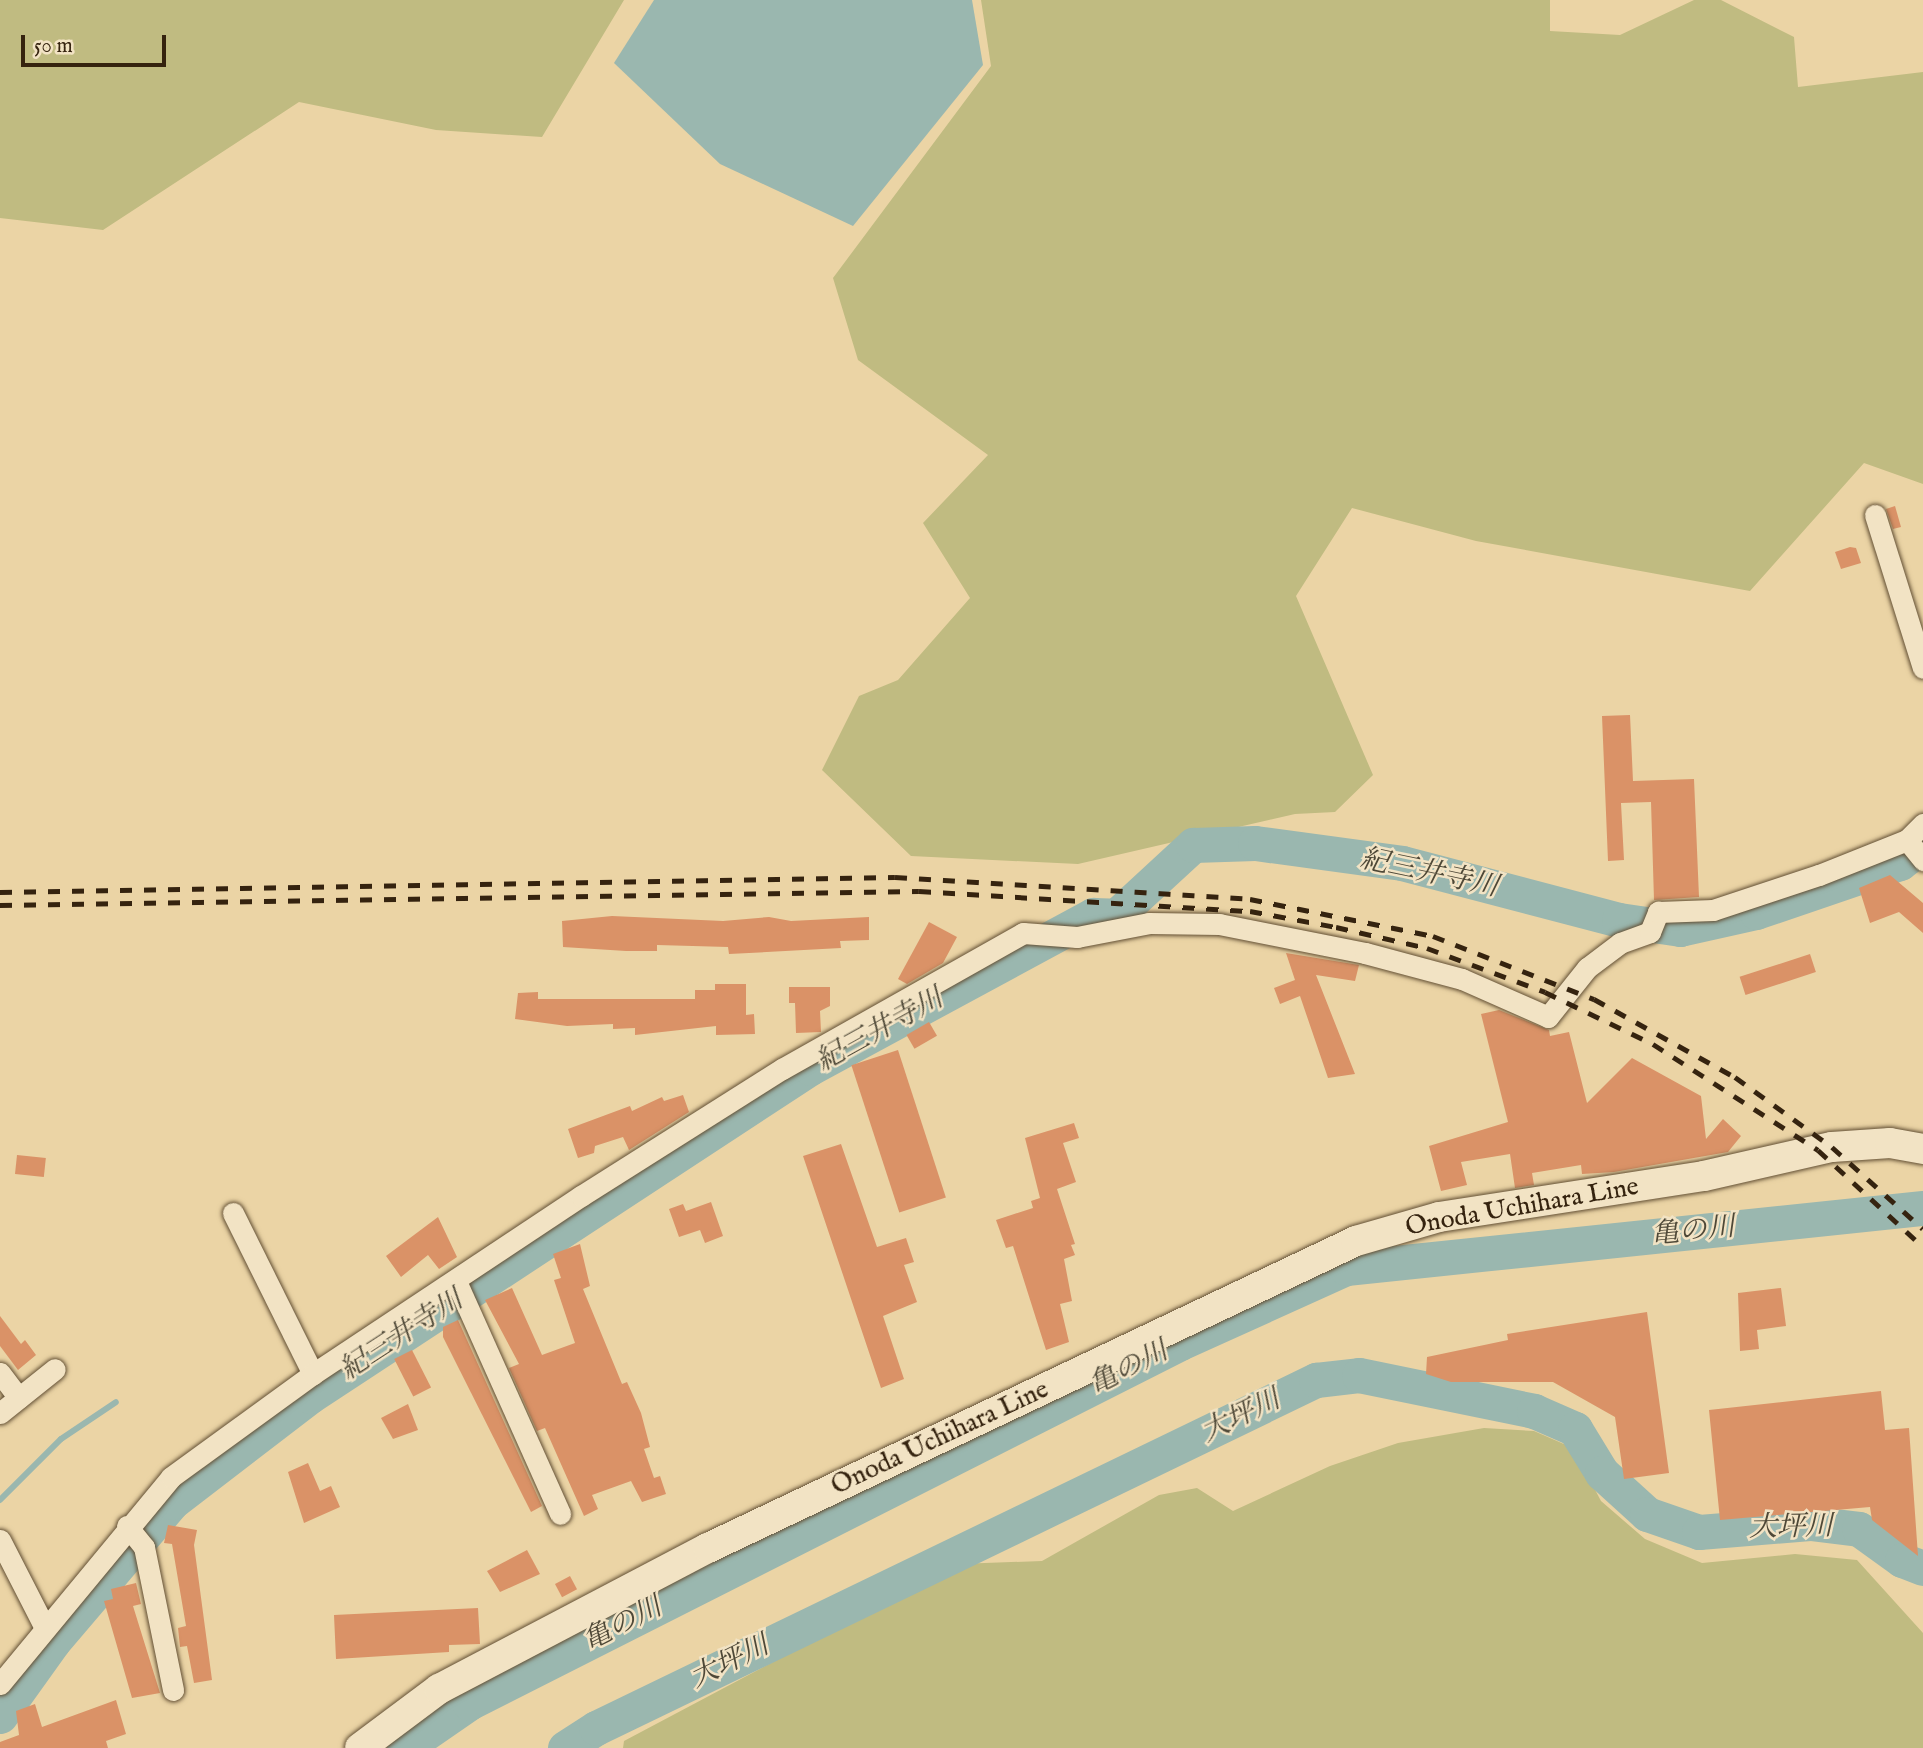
<!DOCTYPE html>
<meta charset="utf-8">
<style>
body{margin:0}
#map{position:relative;width:1923px;height:1748px;overflow:hidden;background:#ebd4a5;font-family:"IM FELL English","Noto Serif JP",serif}
div>[style]{position:absolute}
[style*='--x']{left:calc(var(--x)*1px);top:calc(var(--y)*1px);width:calc(var(--w)*1px);rotate:calc(var(--a)*1deg)}
.green>*{inset:0;background:#c0bb81}
.water>*{inset:0;background:#9ab7af}
.stream>*{height:6px;margin:-3px;padding:0 3px;transform-origin:3px;border-radius:3px;background:#9ab7af}
.river>*{height:35px;margin:-17.5px;padding:0 17.5px;transform-origin:17.5px;border-radius:17.5px;background:#9ab7af}
.building>*{inset:0;background:#da9267;transform-origin:0 0}
.roads{filter:drop-shadow(0 0 2px #624f34) drop-shadow(0 0 2px #624f34)}
.street>*{height:21px;margin:-10.5px;padding:0 10.5px;transform-origin:10.5px;border-radius:10.5px;background:#f2e3c4}
.secondary>*{height:30px;margin:-15px;padding:0 15px;transform-origin:15px;border-radius:15px;background:#f2e3c4}
.rail>*{height:5px;margin-top:-2.5px;transform-origin:0;background:repeating-linear-gradient(90deg,#35230f 0 12px,transparent 0 24px)}
span{translate:-50% -50%;white-space:nowrap;text-align:center;line-height:1.15;-webkit-text-stroke:5px #f2e3c4;paint-order:stroke}
.street-label{font-size:26px;color:#35230f}
.water-label{font-size:28px;color:#4e4837;font-style:italic}
.scale{position:absolute;left:21px;top:35px;width:145px;height:32px;box-sizing:border-box;border:4px solid #35230f;border-top:0;padding-left:9px;font-size:21px;line-height:24px;white-space:nowrap;color:#35230f;-webkit-text-stroke:5px #f2e3c4;paint-order:stroke}
</style>
<div id="map">
<div class="green">
<i style="clip-path:polygon(0 0,624px 0,542px 137px,436px 130px,299px 102px,103px 230px,0 218px)"></i>
<i style="clip-path:polygon(981px 0,1550px 0,1550px 31px,1620px 35px,1694px 0,1721px 0,1794px 37px,1798px 87px,1923px 72px,1923px 484px,1864px 463px,1750px 591px,1476px 541px,1352px 508px,1296px 596px,1373px 775px,1335px 812px,1295px 814px,1078px 864px,911px 856px,822px 770px,859px 696px,898px 680px,970px 598px,923px 523px,988px 455px,858px 360px,833px 278px,991px 66px)"></i>
<i style="clip-path:polygon(1484px 1428px,1534px 1431px,1573px 1448px,1601px 1501px,1645px 1539px,1702px 1563px,1795px 1554px,1857px 1560px,1923px 1633px,1923px 1748px,623px 1748px,624px 1741px,958px 1564px,1042px 1561px,1159px 1495px,1197px 1488px,1233px 1511px,1330px 1466px,1398px 1443px)"></i>
</div>
<div class="water">
<i style="clip-path:polygon(654px 0,972px 0,983px 65px,853px 226px,720px 164px,614px 63px)"></i>
</div>
<div class="stream">
<i style="--x:0;--y:1500;--w:86;--a:-45"></i>
<i style="--x:61;--y:1439;--w:66;--a:-33.9"></i>
</div>
<div class="river">
<i style="--x:0;--y:1716;--w:91;--a:-54.4"></i>
<i style="--x:53;--y:1642;--w:184;--a:-49.6"></i>
<i style="--x:172;--y:1502;--w:174;--a:-37.5"></i>
<i style="--x:310;--y:1396;--w:598;--a:-33.26"></i>
<i style="--x:810;--y:1068;--w:322;--a:-28.4"></i>
<i style="--x:1093;--y:915;--w:23;--a:2"></i>
<i style="--x:1116;--y:916;--w:105;--a:-42.7"></i>
<i style="--x:1193;--y:845;--w:62;--a:-1.8"></i>
<i style="--x:1255;--y:843;--w:148;--a:7.7"></i>
<i style="--x:1402;--y:863;--w:224;--a:14.7"></i>
<i style="--x:1619;--y:920;--w:62;--a:8.4"></i>
<i style="--x:1680;--y:929;--w:78;--a:-12.6"></i>
<i style="--x:1756;--y:912;--w:152;--a:-18.8"></i>
<i style="--x:1900;--y:863;--w:29;--a:-38"></i>
<i style="--x:404;--y:1748;--w:79;--a:-34.7"></i>
<i style="--x:469;--y:1703;--w:797;--a:-26.85"></i>
<i style="--x:1180;--y:1343;--w:182;--a:-24.3"></i>
<i style="--x:1346;--y:1268;--w:580;--a:-5.94"></i>
<i style="--x:565;--y:1748;--w:37;--a:-33"></i>
<i style="--x:596;--y:1728;--w:800;--a:-25.8"></i>
<i style="--x:1316;--y:1380;--w:43;--a:-6.6"></i>
<i style="--x:1359;--y:1375;--w:179;--a:11.6"></i>
<i style="--x:1534;--y:1411;--w:45;--a:23.7"></i>
<i style="--x:1575;--y:1429;--w:52;--a:58.5"></i>
<i style="--x:1602;--y:1473;--w:61;--a:42.3"></i>
<i style="--x:1647;--y:1514;--w:55;--a:19.1"></i>
<i style="--x:1699;--y:1532;--w:111;--a:-4.6"></i>
<i style="--x:1810;--y:1523;--w:49;--a:7"></i>
<i style="--x:1859;--y:1529;--w:53;--a:35.8"></i>
<i style="--x:1902;--y:1560;--w:22;--a:21"></i>
</div>
<div class="building">
<i style="clip-path:polygon(1895px 506px,1901px 527px,1893px 529px,1886px 509px)"></i>
<i style="clip-path:polygon(1850px 547px,1856px 548px,1861px 563px,1841px 569px,1835px 552px)"></i>
<i style="clip-path:polygon(1630px 715px,1633px 781px,1694px 779px,1699px 897px,1654px 900px,1651px 802px,1621px 803px,1624px 860px,1608px 861px,1602px 716px)"></i>
<i style="clip-path:polygon(1890px 875px,1923px 903px,1923px 933px,1899px 912px,1870px 923px,1859px 888px)"></i>
<i style="clip-path:polygon(612px 916px,723px 921px,769px 917px,791px 921px,869px 917px,869px 940px,840px 941px,841px 948px,729px 954px,728px 947px,657px 945px,657px 951px,626px 951px,563px 947px,562px 921px)"></i>
<i style="clip-path:polygon(929px 922px,957px 937px,943px 963px,907px 984px,898px 979px)"></i>
<i style="clip-path:polygon(1286px 953px,1359px 965px,1355px 981px,1316px 975px,1355px 1074px,1328px 1078px,1300px 996px,1280px 1004px,1274px 988px,1295px 980px)"></i>
<i style="left:1810px;top:954px;width:19px;height:74px;rotate:72deg"></i>
<i style="clip-path:polygon(715px 984px,746px 984px,746px 1015px,754px 1014px,755px 1034px,716px 1035px,716px 1026px,635px 1035px,635px 1028px,613px 1029px,613px 1024px,567px 1026px,515px 1019px,518px 993px,538px 992px,538px 999px,695px 999px,695px 990px,715px 990px)"></i>
<i style="clip-path:polygon(789px 987px,830px 987px,830px 1006px,820px 1011px,821px 1032px,796px 1033px,795px 1003px,789px 1003px)"></i>
<i style="clip-path:polygon(1499px 1010px,1549px 1030px,1550px 1036px,1569px 1032px,1587px 1103px,1632px 1058px,1701px 1096px,1706px 1139px,1723px 1119px,1741px 1136px,1728px 1152px,1614px 1172px,1582px 1174px,1581px 1165px,1532px 1173px,1534px 1185px,1515px 1188px,1510px 1154px,1461px 1162px,1467px 1185px,1441px 1191px,1429px 1146px,1508px 1122px,1481px 1014px)"></i>
<i style="left:929px;top:1022px;width:16px;height:26px;rotate:60deg"></i>
<i style="left:898px;top:1050px;width:155px;height:49px;rotate:72deg"></i>
<i style="clip-path:polygon(683px 1095px,689px 1112px,629px 1150px,623px 1137px,595px 1146px,594px 1153px,578px 1158px,568px 1129px,630px 1106px,632px 1111px,662px 1097px,664px 1101px)"></i>
<i style="clip-path:polygon(1074px 1123px,1079px 1138px,1063px 1143px,1076px 1182px,1057px 1189px,1075px 1244px,1071px 1245px,1075px 1255px,1064px 1259px,1072px 1301px,1060px 1304px,1069px 1342px,1046px 1350px,1013px 1246px,1006px 1248px,996px 1220px,1033px 1208px,1031px 1201px,1040px 1198px,1025px 1138px)"></i>
<i style="clip-path:polygon(841px 1144px,877px 1247px,906px 1238px,914px 1262px,904px 1265px,917px 1302px,883px 1316px,904px 1379px,881px 1388px,803px 1156px)"></i>
<i style="left:17px;top:1155px;width:29px;height:19px;rotate:6deg"></i>
<i style="clip-path:polygon(711px 1202px,723px 1236px,705px 1243px,700px 1230px,679px 1237px,669px 1209px,683px 1204px,686px 1211px)"></i>
<i style="clip-path:polygon(438px 1217px,457px 1257px,439px 1269px,428px 1255px,401px 1277px,386px 1256px)"></i>
<i style="clip-path:polygon(580px 1244px,590px 1286px,583px 1289px,622px 1384px,627px 1382px,641px 1413px,650px 1447px,644px 1449px,654px 1478px,660px 1476px,666px 1494px,642px 1502px,631px 1481px,592px 1495px,598px 1509px,584px 1516px,545px 1428px,537px 1431px,509px 1368px,519px 1364px,485px 1300px,512px 1288px,542px 1355px,575px 1343px,554px 1280px,561px 1278px,553px 1254px)"></i>
<i style="clip-path:polygon(1781px 1288px,1786px 1326px,1757px 1330px,1759px 1349px,1740px 1351px,1738px 1293px)"></i>
<i style="clip-path:polygon(1647px 1312px,1669px 1473px,1624px 1479px,1615px 1417px,1553px 1382px,1451px 1382px,1426px 1374px,1427px 1357px,1508px 1340px,1507px 1334px)"></i>
<i style="clip-path:polygon(0 1316px,21px 1344px,25px 1340px,36px 1355px,18px 1370px,0 1346px)"></i>
<i style="clip-path:polygon(458px 1320px,542px 1506px,531px 1512px,443px 1337px,443px 1327px)"></i>
<i style="left:412px;top:1350px;width:42px;height:20px;rotate:63deg"></i>
<i style="clip-path:polygon(1881px 1391px,1885px 1430px,1909px 1428px,1918px 1556px,1872px 1520px,1870px 1507px,1720px 1520px,1709px 1410px)"></i>
<i style="clip-path:polygon(408px 1404px,418px 1430px,393px 1439px,381px 1418px)"></i>
<i style="clip-path:polygon(308px 1463px,320px 1491px,331px 1486px,340px 1507px,304px 1523px,288px 1472px)"></i>
<i style="clip-path:polygon(168px 1525px,197px 1530px,194px 1545px,212px 1680px,194px 1683px,187px 1646px,180px 1647px,178px 1628px,186px 1626px,172px 1544px,164px 1543px)"></i>
<i style="clip-path:polygon(527px 1550px,540px 1574px,500px 1592px,487px 1571px)"></i>
<i style="left:570px;top:1576px;width:15px;height:17px;rotate:62deg"></i>
<i style="clip-path:polygon(136px 1583px,141px 1604px,133px 1606px,160px 1693px,132px 1698px,104px 1601px,113px 1599px,111px 1589px)"></i>
<i style="clip-path:polygon(478px 1608px,480px 1644px,449px 1645px,449px 1652px,336px 1659px,334px 1615px)"></i>
<i style="clip-path:polygon(116px 1700px,126px 1734px,106px 1741px,108px 1748px,0 1748px,0 1742px,19px 1735px,16px 1711px,35px 1704px,42px 1727px)"></i>
</div>
<div class="roads">
<div class="street">
<i style="--x:1875;--y:515;--w:160;--a:72.6"></i>
<i style="--x:1907;--y:840;--w:26;--a:51"></i>
<i style="--x:233;--y:1213;--w:180;--a:63.6"></i>
<i style="--x:456;--y:1281;--w:255;--a:65.9"></i>
<i style="--x:0;--y:1373;--w:31;--a:53"></i>
<i style="--x:0;--y:1413;--w:70;--a:-38.7"></i>
<i style="--x:127;--y:1526;--w:27;--a:51"></i>
<i style="--x:144;--y:1547;--w:146;--a:78.5"></i>
<i style="--x:0;--y:1540;--w:97;--a:62.9"></i>
<i style="--x:0;--y:1684;--w:268;--a:-50.4"></i>
<i style="--x:171;--y:1477;--w:175;--a:-36"></i>
<i style="--x:313;--y:1374;--w:322;--a:-33.6"></i>
<i style="--x:581;--y:1196;--w:238;--a:-32.3"></i>
<i style="--x:782;--y:1069;--w:277;--a:-29.4"></i>
<i style="--x:1023;--y:933;--w:54;--a:4.2"></i>
<i style="--x:1077;--y:937;--w:73;--a:-11"></i>
<i style="--x:1149;--y:923;--w:70;--a:0.8"></i>
<i style="--x:1219;--y:924;--w:149;--a:11.2"></i>
<i style="--x:1365;--y:953;--w:100;--a:15"></i>
<i style="--x:1462;--y:979;--w:94;--a:23.8"></i>
<i style="--x:1548;--y:1017;--w:63;--a:-51.5"></i>
<i style="--x:1587;--y:968;--w:41;--a:-37.1"></i>
<i style="--x:1620;--y:943;--w:32;--a:-20"></i>
<i style="--x:1650;--y:932;--w:22;--a:-68"></i>
<i style="--x:1658;--y:912;--w:55;--a:-2.1"></i>
<i style="--x:1713;--y:910;--w:112;--a:-18.3"></i>
<i style="--x:1819;--y:875;--w:95;--a:-21.7"></i>
<i style="--x:1907;--y:840;--w:23;--a:-45"></i>
</div>
<div class="secondary">
<i style="--x:360;--y:1748;--w:99;--a:-36.8"></i>
<i style="--x:439;--y:1689;--w:304;--a:-27.7"></i>
<i style="--x:708;--y:1548;--w:717;--a:-25.35"></i>
<i style="--x:1356;--y:1241;--w:86;--a:-16.1"></i>
<i style="--x:1439;--y:1217;--w:268;--a:-8.8"></i>
<i style="--x:1704;--y:1176;--w:131;--a:-12.8"></i>
<i style="--x:1832;--y:1147;--w:58;--a:-3.9"></i>
<i style="--x:1890;--y:1143;--w:34;--a:10"></i>
</div>
</div>
<div class="rail">
<i style="--x:0;--y:892;--w:895;--a:-0.96"></i>
<i style="--x:895;--y:877;--w:356;--a:3.5"></i>
<i style="--x:1250;--y:899;--w:187;--a:11.4"></i>
<i style="--x:1433;--y:936;--w:173;--a:21.4"></i>
<i style="--x:1594;--y:999;--w:161;--a:29"></i>
<i style="--x:1735;--y:1077;--w:120;--a:35.8"></i>
<i style="--x:1832;--y:1147;--w:122;--a:42"></i>
<i style="--x:0;--y:905;--w:919;--a:-0.87"></i>
<i style="--x:919;--y:891;--w:332;--a:3.5"></i>
<i style="--x:1250;--y:911;--w:87;--a:10.5"></i>
<i style="--x:1336;--y:927;--w:93;--a:13"></i>
<i style="--x:1427;--y:948;--w:126;--a:20.4"></i>
<i style="--x:1545;--y:992;--w:120;--a:25.7"></i>
<i style="--x:1653;--y:1044;--w:196;--a:32.7"></i>
<i style="--x:1818;--y:1150;--w:143;--a:42.7"></i>
</div>
<div class="street-label">
<span style="left:1522px;top:1207px;rotate:-10deg">Onoda Uchihara Line</span>
<span style="left:940px;top:1438px;rotate:-25deg">Onoda Uchihara Line</span>
</div>
<div class="water-label">
<span style="left:1429px;top:874px;rotate:12deg">紀三井寺川</span>
<span style="left:880px;top:1031px;rotate:-29deg">紀三井寺川</span>
<span style="left:1693px;top:1232px;rotate:-6deg">亀の川</span>
<span style="left:402px;top:1336px;rotate:-33deg">紀三井寺川</span>
<span style="left:1129px;top:1369px;rotate:-27deg">亀の川</span>
<span style="left:1241px;top:1417px;rotate:-26deg">大坪川</span>
<span style="left:1791px;top:1528px;rotate:-1deg">大坪川</span>
<span style="left:623px;top:1625px;rotate:-27deg">亀の川</span>
<span style="left:730px;top:1663px;rotate:-26deg">大坪川</span>
</div>
<div class="scale">50 m</div>
</div>
